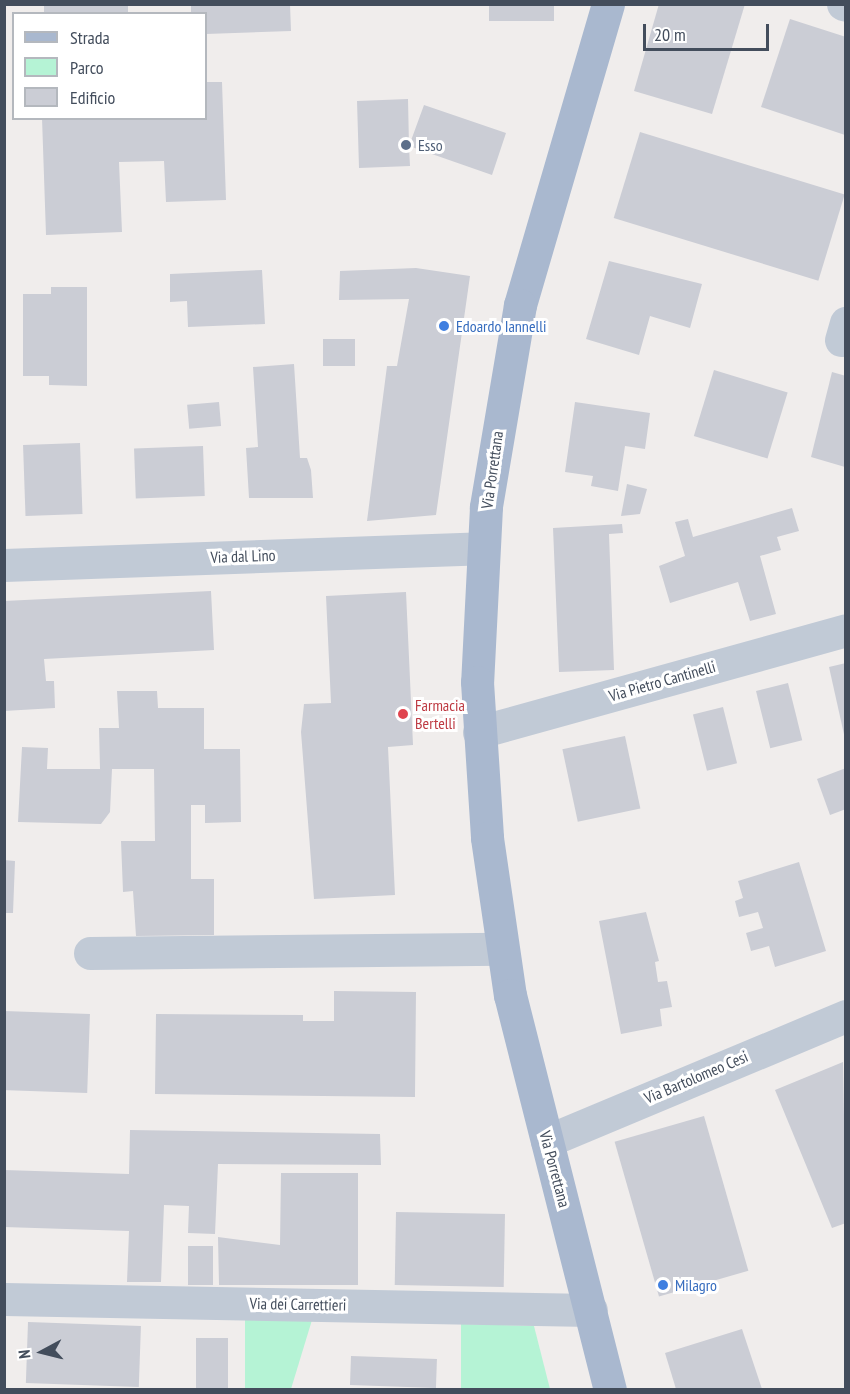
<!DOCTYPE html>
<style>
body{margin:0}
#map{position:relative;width:850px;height:1394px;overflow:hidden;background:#f0edec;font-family:"PT Sans Narrow",sans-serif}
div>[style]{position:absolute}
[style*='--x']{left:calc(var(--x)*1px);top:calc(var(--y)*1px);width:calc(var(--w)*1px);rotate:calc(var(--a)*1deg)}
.green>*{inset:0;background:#b5f3d5}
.building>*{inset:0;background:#cbcdd5;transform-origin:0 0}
.minor>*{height:33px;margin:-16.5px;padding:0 16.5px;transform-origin:16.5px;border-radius:16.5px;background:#c1cad6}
.primary>*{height:33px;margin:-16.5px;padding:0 16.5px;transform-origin:16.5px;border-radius:16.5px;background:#a9b8cf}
.dots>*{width:16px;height:16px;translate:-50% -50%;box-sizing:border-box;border:3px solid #fff;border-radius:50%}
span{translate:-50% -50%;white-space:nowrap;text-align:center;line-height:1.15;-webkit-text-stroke:6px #fff;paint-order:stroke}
.service-label{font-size:16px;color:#4e5e75}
.left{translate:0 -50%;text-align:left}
.shop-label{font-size:16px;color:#366cbe}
.street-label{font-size:16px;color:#434d5c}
.health-label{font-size:16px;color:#be3a42}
.frame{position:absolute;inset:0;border:6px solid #434d5c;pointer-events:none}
.legend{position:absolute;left:12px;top:12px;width:195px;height:108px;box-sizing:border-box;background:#fff;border:2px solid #b4b8be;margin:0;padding:8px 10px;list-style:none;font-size:18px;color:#434d5c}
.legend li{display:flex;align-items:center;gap:12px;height:30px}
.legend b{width:30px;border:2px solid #b4b8be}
.north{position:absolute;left:12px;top:1322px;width:60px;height:60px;-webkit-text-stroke:4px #fff;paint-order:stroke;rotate:263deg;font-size:16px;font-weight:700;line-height:24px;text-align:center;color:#434d5c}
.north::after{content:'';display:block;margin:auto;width:21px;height:27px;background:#434d5c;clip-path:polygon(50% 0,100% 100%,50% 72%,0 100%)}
.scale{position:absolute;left:643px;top:24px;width:126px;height:27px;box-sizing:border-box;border:3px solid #434d5c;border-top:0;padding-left:8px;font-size:18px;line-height:21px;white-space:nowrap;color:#434d5c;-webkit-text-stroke:4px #fff;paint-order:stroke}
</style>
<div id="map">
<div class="green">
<i style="clip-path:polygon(245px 1318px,312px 1320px,291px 1389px,245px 1389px)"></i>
<i style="clip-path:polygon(461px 1324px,534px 1326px,550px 1389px,461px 1389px)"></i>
</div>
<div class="building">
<i style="left:44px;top:4px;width:84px;height:10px"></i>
<i style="clip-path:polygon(191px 4px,290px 4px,291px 31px,206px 34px,206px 14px,191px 14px)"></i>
<i style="left:489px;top:4px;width:65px;height:17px"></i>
<i style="clip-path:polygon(659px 4px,745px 4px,712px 114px,634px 91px)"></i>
<i style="clip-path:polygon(790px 19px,846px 37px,845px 135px,761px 107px)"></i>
<i style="clip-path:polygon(206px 82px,222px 82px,226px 200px,166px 202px,164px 161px,119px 162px,122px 232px,46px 235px,42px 118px,206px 118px)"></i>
<i style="clip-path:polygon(408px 99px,409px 146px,424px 105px,506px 133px,492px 175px,409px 146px,410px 166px,359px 168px,357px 101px)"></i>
<i style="left:640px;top:132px;width:214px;height:90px;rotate:17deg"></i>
<i style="clip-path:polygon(609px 261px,702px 284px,690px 328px,650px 316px,639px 355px,586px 339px)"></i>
<i style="clip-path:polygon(416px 268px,470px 276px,436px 515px,367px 521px,387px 366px,397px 366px,409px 299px,339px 300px,340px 271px)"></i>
<i style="clip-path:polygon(262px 270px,265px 324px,188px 327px,187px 301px,170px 302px,170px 274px)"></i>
<i style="clip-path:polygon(51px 287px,87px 287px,87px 386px,49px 385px,49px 376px,23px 376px,23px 294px,51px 294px)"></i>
<i style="left:355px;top:339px;width:27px;height:32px;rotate:90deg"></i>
<i style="clip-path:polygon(294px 364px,300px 458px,307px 458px,311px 470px,313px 498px,249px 498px,246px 448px,258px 447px,253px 367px)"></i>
<i style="left:714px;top:370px;width:77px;height:69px;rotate:17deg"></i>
<i style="clip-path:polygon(832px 372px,846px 376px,845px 467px,811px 457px)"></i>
<i style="left:219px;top:402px;width:24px;height:32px;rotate:85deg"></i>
<i style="clip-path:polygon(575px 402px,650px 413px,645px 449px,625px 446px,618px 491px,591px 486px,593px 476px,565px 472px)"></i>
<i style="left:80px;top:443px;width:71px;height:57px;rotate:88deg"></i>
<i style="left:203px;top:446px;width:50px;height:69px;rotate:88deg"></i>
<i style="clip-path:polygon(627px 484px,647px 489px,640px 514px,621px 516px)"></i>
<i style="clip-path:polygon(792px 508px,799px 531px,777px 537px,781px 550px,760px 556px,776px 614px,750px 621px,738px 582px,670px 603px,659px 566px,685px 556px,675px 522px,688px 519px,693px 537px)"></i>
<i style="clip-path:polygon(622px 524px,623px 533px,609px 534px,614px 670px,559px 672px,553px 528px)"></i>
<i style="clip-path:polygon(211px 591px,214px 650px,44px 659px,46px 681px,54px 681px,55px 708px,4px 711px,4px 601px)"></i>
<i style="clip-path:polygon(406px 592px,413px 745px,388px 747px,395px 895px,314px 899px,301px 732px,304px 704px,331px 703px,326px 596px)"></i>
<i style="clip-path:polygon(846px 663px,846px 739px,845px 739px,829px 667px)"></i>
<i style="left:788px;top:683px;width:59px;height:33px;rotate:76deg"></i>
<i style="clip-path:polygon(117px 691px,157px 691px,158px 708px,204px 708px,204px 749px,240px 749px,241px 822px,205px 823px,205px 805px,191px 805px,191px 879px,214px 879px,214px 935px,136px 936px,133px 891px,123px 892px,121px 841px,155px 841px,154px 769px,112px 769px,110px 812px,101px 824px,18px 822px,22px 747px,48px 748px,47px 769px,100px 769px,99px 728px,119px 728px)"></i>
<i style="left:723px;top:707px;width:58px;height:31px;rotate:76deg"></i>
<i style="left:625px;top:736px;width:74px;height:64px;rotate:78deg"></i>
<i style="clip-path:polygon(846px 768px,846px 809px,830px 815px,817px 779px)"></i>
<i style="clip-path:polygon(4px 860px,15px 861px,13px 913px,4px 913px)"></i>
<i style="clip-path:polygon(799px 862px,826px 951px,775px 967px,769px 946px,751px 951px,746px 933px,763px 928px,758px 912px,739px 917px,735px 901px,743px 898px,738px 881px)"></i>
<i style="clip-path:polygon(646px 912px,659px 961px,655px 962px,658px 982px,667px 981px,672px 1007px,660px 1009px,662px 1026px,621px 1034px,599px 921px)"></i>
<i style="clip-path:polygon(334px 991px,416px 992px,415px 1097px,155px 1094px,156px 1014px,303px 1015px,303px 1021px,334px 1021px)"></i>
<i style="left:4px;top:1011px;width:86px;height:79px;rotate:2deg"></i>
<i style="clip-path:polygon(843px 1062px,846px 1223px,832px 1228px,775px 1090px)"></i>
<i style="left:704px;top:1116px;width:161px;height:93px;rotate:74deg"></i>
<i style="clip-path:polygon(130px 1130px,380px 1134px,381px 1165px,218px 1164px,215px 1234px,188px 1233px,189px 1206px,164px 1205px,161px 1282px,127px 1282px,129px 1231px,4px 1227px,4px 1170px,129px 1174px)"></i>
<i style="clip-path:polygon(281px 1173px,358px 1173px,358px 1285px,219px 1285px,218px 1237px,280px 1245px)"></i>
<i style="left:396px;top:1212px;width:109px;height:73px;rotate:1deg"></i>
<i style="left:213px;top:1246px;width:39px;height:25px;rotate:90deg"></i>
<i style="left:28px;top:1322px;width:113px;height:61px;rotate:2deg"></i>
<i style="clip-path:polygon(742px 1329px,762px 1389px,676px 1389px,665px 1353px)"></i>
<i style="left:196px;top:1338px;width:32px;height:51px"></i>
<i style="left:351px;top:1356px;width:86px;height:29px;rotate:2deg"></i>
</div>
<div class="minor">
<i style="--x:843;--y:4;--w:3;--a:18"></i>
<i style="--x:841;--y:340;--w:18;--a:-74"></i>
<i style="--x:4;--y:565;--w:478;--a:-2"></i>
<i style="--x:479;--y:732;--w:381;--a:-15.5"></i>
<i style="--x:90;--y:953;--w:411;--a:-0.6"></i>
<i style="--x:547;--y:1141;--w:324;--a:-22.7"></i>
<i style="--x:4;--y:1299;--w:587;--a:1.07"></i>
</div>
<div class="primary">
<i style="--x:608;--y:4;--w:314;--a:106.3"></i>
<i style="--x:520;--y:305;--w:205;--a:99.6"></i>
<i style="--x:486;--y:507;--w:175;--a:92.9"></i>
<i style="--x:477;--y:682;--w:156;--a:86.3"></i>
<i style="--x:487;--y:838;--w:159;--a:81.7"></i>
<i style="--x:510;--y:995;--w:407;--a:75.8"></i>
</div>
<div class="dots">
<i style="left:406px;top:145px;background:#5c6f8a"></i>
<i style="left:444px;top:326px;background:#3f7fe0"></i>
<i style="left:403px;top:714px;background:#e0444e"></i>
<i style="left:663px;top:1285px;background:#3f7fe0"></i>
</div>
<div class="service-label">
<span class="left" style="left:418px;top:145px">Esso</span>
</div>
<div class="shop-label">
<span class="left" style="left:456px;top:326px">Edoardo Iannelli</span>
<span class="left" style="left:675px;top:1285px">Milagro</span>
</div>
<div class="street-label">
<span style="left:492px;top:470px;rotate:-82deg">Via Porrettana</span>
<span style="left:243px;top:556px;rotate:-2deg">Via dal Lino</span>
<span style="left:662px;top:681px;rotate:-16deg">Via Pietro Cantinelli</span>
<span style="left:696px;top:1077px;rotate:-23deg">Via Bartolomeo Cesi</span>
<span style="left:555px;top:1169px;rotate:75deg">Via Porrettana</span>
<span style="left:298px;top:1304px;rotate:1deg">Via dei Carrettieri</span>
</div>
<div class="health-label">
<span class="left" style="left:415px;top:714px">Farmacia<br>Bertelli</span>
</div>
<div class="frame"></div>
<ul class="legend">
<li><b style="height:8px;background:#a9b8cf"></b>Strada</li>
<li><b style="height:16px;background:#b5f3d5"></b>Parco</li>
<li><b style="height:16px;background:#cbcdd5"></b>Edificio</li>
</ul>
<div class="north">N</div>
<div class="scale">20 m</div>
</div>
